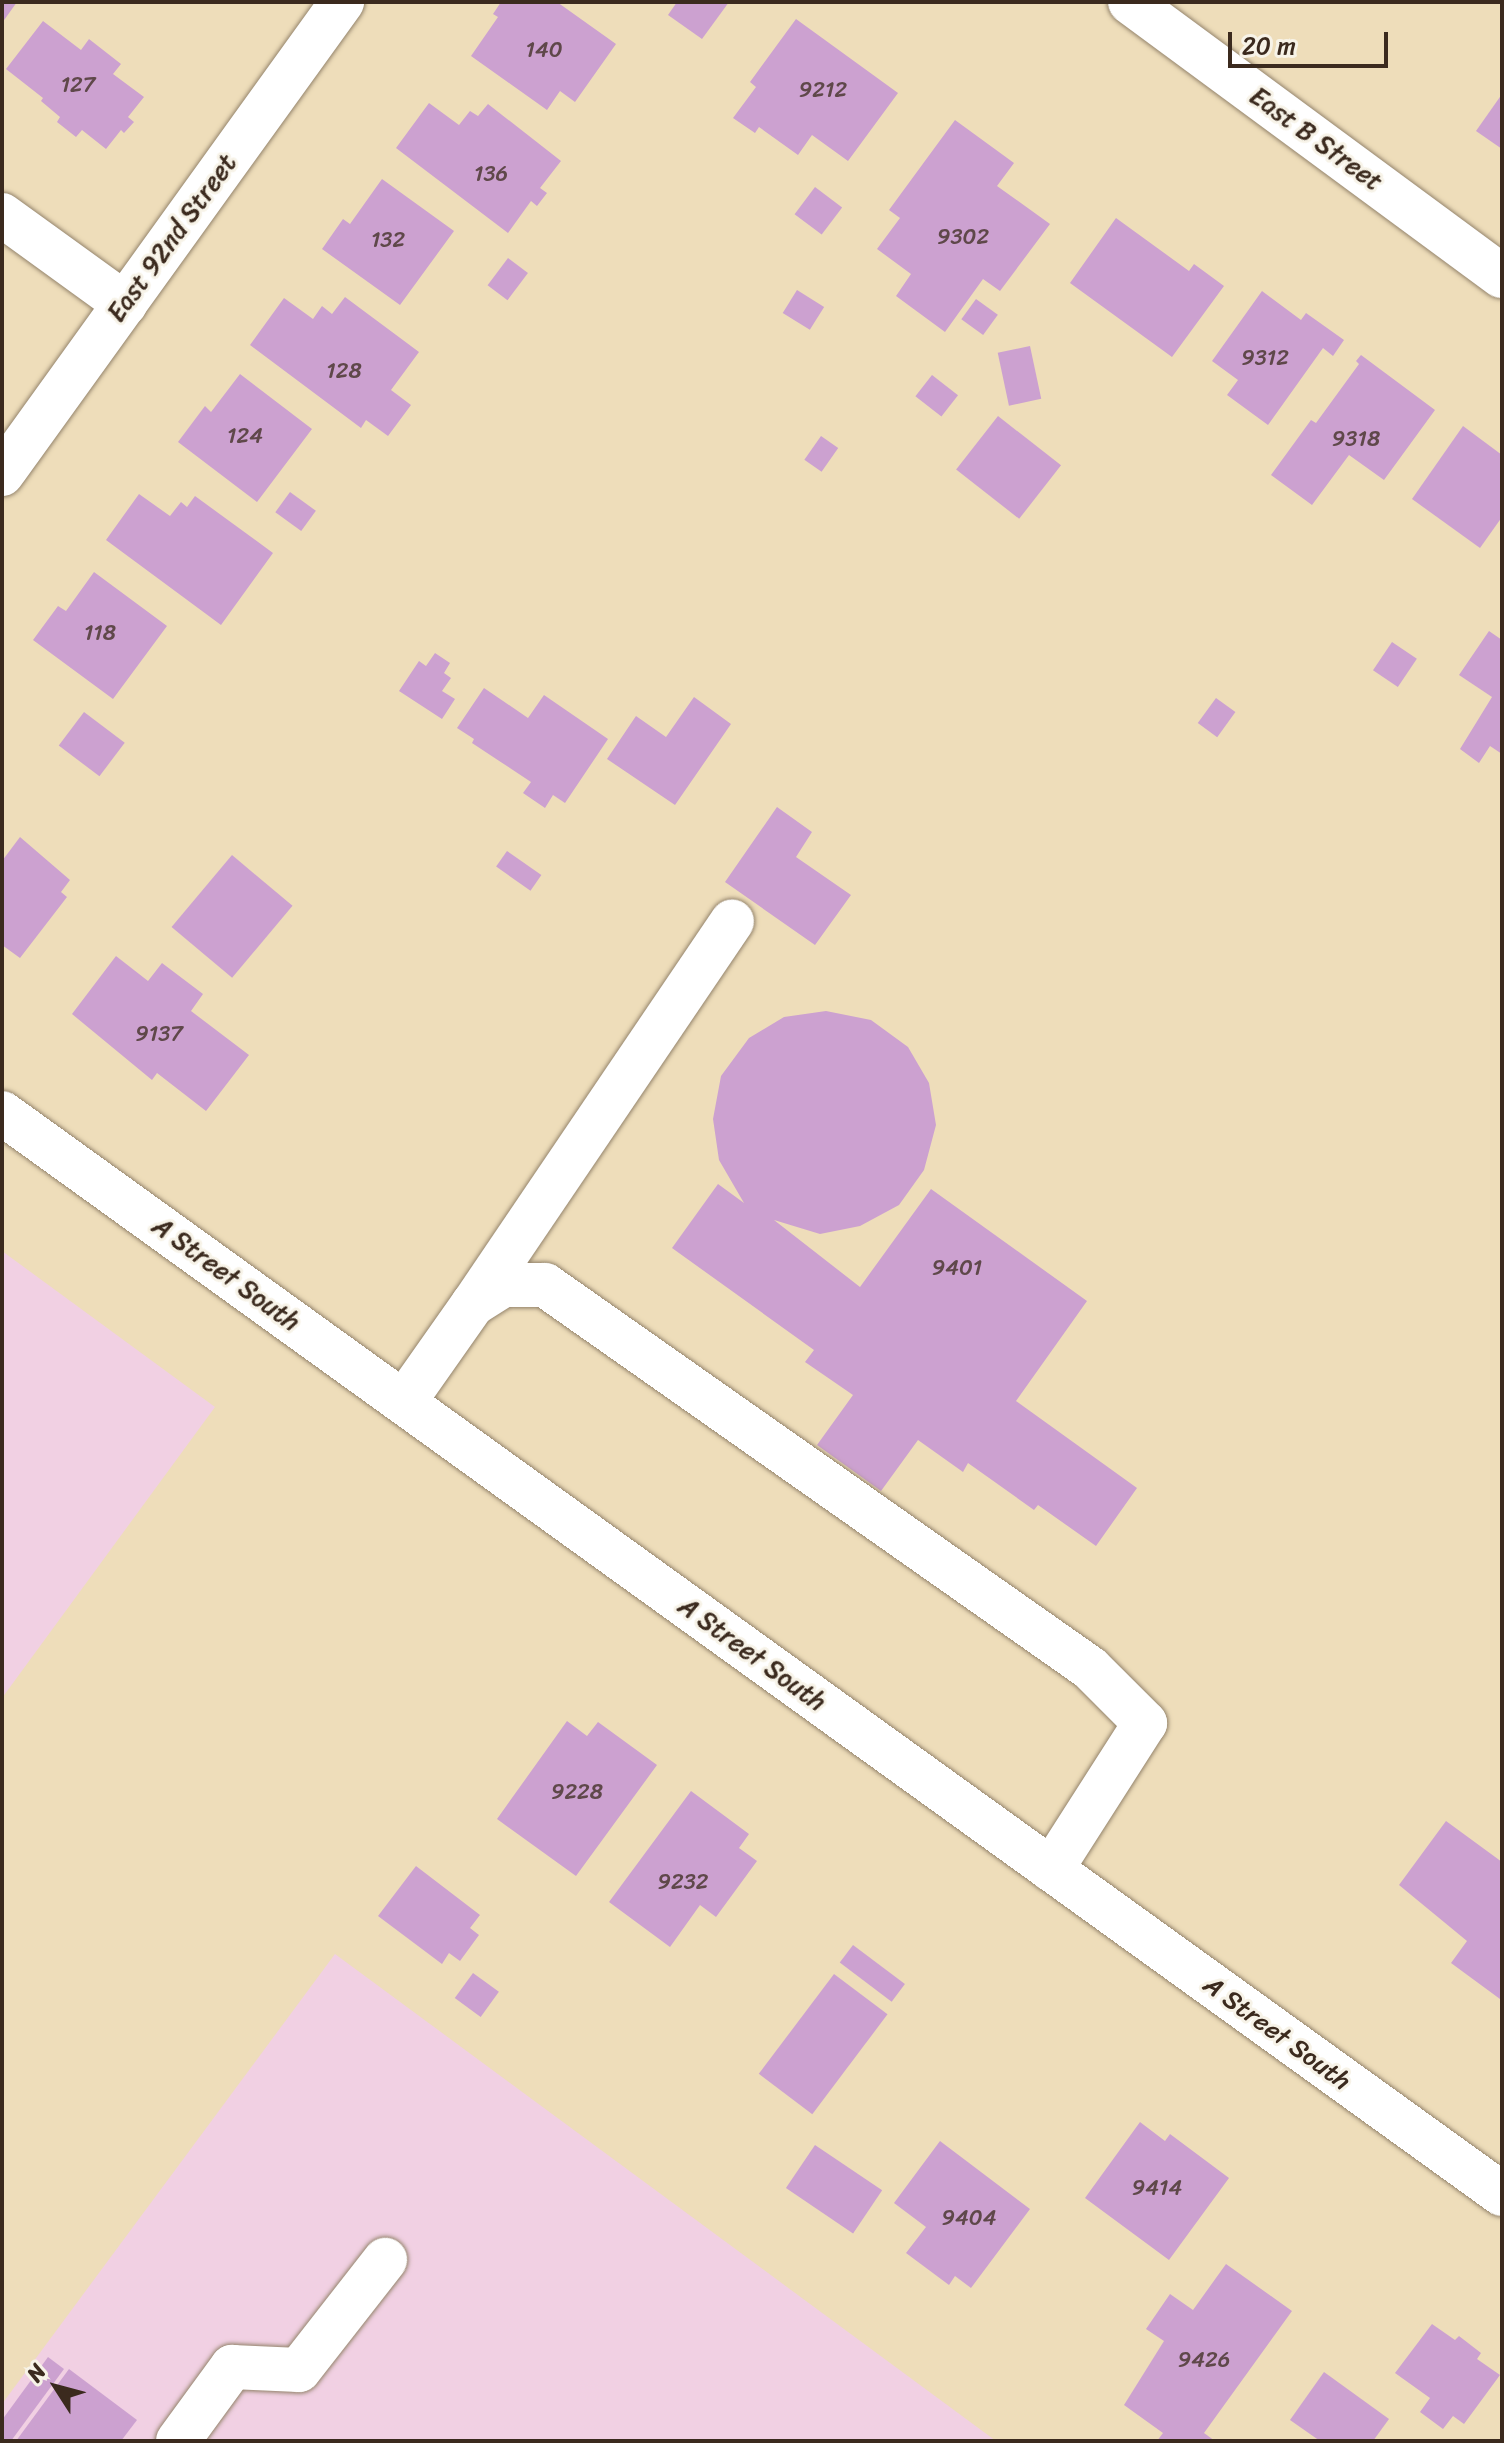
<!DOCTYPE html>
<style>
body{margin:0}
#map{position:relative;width:1504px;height:2443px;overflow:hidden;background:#eeddba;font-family:Sriracha,sans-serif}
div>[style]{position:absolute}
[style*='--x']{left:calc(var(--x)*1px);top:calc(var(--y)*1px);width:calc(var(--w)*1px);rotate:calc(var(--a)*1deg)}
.built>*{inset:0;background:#f1d0e3}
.building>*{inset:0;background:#cca1d0;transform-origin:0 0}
.roads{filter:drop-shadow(0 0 2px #94846c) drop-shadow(0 0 2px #94846c)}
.minor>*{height:44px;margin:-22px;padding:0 22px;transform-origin:22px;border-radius:22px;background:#fff}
span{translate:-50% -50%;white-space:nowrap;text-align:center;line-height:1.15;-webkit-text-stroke:6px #f7f3e8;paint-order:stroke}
.number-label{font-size:22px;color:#5f484a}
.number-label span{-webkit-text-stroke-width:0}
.street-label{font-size:26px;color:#3b2a1e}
.frame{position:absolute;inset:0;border:4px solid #3b2a1e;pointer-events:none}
.north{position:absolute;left:16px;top:2347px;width:80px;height:80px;-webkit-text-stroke:6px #f7f3e8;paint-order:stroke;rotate:306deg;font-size:22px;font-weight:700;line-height:32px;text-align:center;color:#3b2a1e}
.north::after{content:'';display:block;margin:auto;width:28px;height:36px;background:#3b2a1e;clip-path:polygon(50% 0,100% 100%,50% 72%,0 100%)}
.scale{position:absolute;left:1228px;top:32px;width:160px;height:36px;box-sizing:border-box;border:4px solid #3b2a1e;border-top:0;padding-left:10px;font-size:24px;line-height:28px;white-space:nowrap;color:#3b2a1e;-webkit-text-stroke:6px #f7f3e8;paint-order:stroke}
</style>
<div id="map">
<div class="built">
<i style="clip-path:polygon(2px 1251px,215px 1407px,2px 1698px)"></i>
<i style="clip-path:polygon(335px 1954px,996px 2441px,2px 2441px,2px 2404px)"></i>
</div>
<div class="building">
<i style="clip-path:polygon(2px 2px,17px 2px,2px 23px)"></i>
<i style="clip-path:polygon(501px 2px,557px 2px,616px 44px,575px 102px,560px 91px,547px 110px,471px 56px,498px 17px,493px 14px)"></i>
<i style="clip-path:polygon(677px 2px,729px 2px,702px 39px,668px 15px)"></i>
<i style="clip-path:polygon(796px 19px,898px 93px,848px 161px,812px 135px,798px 155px,759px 127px,755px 133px,733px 118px,756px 87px,750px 82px)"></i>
<i style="clip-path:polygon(43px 21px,81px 50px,89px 39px,121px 64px,113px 74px,144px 97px,128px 117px,134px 122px,124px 133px,121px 130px,106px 149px,82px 130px,76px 137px,57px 122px,60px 117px,41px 101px,43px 98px,6px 69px)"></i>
<i style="clip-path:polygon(1502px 94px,1502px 149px,1476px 131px)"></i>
<i style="clip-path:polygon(429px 103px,459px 125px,470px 111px,478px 116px,488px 104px,561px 161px,540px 188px,547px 193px,537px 206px,531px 201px,508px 233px,396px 148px)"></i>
<i style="clip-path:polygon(955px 120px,1014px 163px,997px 186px,1050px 224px,1000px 291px,983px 279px,945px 332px,896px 296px,911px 274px,877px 249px,900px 218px,889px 210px)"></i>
<i style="clip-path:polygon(382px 179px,454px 231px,400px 305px,322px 249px,343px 219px,350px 224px)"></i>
<i style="left:815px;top:187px;width:34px;height:34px;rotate:37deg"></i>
<i style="clip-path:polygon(1116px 218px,1189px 271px,1194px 264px,1224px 286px,1172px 357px,1070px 283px)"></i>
<i style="left:508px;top:258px;width:25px;height:34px;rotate:37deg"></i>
<i style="left:797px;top:290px;width:32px;height:27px;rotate:32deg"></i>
<i style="clip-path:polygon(1262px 291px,1301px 320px,1306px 313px,1344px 340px,1333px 356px,1323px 348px,1268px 425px,1227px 395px,1238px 380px,1212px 361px)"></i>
<i style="clip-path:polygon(345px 297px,419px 352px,391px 390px,411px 405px,388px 436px,366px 420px,361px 428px,250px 345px,284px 298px,313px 319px,322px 306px,332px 314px)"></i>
<i style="left:976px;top:299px;width:27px;height:25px;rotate:36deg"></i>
<i style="left:1030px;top:346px;width:54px;height:33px;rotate:78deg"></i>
<i style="clip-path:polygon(1361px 355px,1435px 410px,1384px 480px,1349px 455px,1312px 505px,1271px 475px,1311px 420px,1316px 423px,1359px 364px,1356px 361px)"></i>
<i style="clip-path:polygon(240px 374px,312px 429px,257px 502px,178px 442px,205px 406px,211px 412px)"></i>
<i style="left:932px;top:375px;width:33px;height:27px;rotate:38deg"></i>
<i style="left:998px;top:416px;width:80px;height:68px;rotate:38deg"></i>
<i style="clip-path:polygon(1463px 426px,1502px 455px,1502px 517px,1480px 548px,1412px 499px)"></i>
<i style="left:821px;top:436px;width:21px;height:29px;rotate:35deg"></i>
<i style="left:290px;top:492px;width:32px;height:25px;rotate:36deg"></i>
<i style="clip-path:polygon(139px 494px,170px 516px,181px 502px,187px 507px,195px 496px,273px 553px,221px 625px,106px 540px)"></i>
<i style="clip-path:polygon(94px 572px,167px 626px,113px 699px,33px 640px,58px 606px,66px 611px)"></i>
<i style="clip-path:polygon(1489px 631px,1502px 640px,1502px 754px,1490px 746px,1479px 763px,1460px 749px,1492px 697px,1459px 675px)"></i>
<i style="left:1392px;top:642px;width:30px;height:34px;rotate:34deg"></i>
<i style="clip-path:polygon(435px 653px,450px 663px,444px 673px,451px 678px,442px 691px,455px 699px,442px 719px,399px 691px,419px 661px,426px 666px)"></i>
<i style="clip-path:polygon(484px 688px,528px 718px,544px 695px,608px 739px,565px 803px,553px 795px,545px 808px,523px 793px,531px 782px,472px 743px,474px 739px,457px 728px)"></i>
<i style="clip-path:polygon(694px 697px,731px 724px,675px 805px,607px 759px,636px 716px,666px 737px)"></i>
<i style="left:1216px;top:698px;width:24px;height:31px;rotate:36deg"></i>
<i style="left:84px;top:712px;width:51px;height:42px;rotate:37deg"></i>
<i style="clip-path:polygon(777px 807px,812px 832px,796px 857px,851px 895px,815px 945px,725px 882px)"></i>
<i style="clip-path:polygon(20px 837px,70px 880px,61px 892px,67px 897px,20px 958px,2px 945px,2px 861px)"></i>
<i style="left:507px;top:851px;width:42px;height:19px;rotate:35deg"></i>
<i style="left:232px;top:855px;width:79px;height:94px;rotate:40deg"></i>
<i style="clip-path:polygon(116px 956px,148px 981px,162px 963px,203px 994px,191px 1011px,249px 1055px,206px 1111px,157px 1073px,152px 1080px,72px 1014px)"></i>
<i style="clip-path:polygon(826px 1011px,871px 1020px,908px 1047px,929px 1083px,936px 1125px,924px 1170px,899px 1205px,860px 1226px,820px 1234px,774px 1220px,860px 1287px,931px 1189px,1087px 1301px,1016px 1401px,1137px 1488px,1096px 1546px,1038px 1505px,1034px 1510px,968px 1463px,963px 1472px,918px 1440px,881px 1491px,817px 1445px,853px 1395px,805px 1362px,814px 1350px,672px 1248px,718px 1184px,744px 1203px,719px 1160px,713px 1119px,721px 1076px,749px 1038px,784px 1017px)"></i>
<i style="clip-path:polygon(567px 1721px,587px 1736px,598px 1722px,657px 1765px,576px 1876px,497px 1819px)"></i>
<i style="clip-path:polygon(691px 1791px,749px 1834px,739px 1848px,757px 1861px,716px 1917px,700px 1905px,670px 1947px,609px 1902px)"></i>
<i style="clip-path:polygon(1446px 1821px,1502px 1862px,1500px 1999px,1451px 1963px,1467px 1941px,1399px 1885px)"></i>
<i style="clip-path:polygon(416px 1866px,480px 1915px,470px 1928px,479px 1935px,460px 1961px,449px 1953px,442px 1964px,378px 1916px)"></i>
<i style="left:853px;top:1945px;width:65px;height:22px;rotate:37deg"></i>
<i style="left:473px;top:1973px;width:32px;height:31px;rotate:36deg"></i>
<i style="left:834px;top:1974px;width:67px;height:125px;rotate:37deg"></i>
<i style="clip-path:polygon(1140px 2122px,1165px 2141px,1170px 2134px,1229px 2178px,1169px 2260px,1085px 2198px)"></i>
<i style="clip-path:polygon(940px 2141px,1030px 2209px,971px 2288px,955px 2276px,949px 2285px,906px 2253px,926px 2227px,894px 2203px)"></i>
<i style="left:815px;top:2145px;width:81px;height:52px;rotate:34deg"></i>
<i style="clip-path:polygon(1226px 2264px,1292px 2311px,1204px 2433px,1215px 2441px,1157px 2441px,1163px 2433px,1124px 2405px,1164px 2341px,1146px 2329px,1170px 2294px,1193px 2310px)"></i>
<i style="clip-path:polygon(1432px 2324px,1455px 2340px,1459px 2336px,1481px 2353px,1477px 2359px,1500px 2375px,1464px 2424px,1453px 2416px,1443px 2429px,1420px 2412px,1430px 2398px,1395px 2373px)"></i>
<i style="clip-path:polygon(48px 2357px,64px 2369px,11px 2441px,2px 2441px,2px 2420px)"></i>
<i style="clip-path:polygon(69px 2369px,137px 2420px,121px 2441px,16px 2441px)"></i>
<i style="clip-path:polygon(1324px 2372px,1389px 2419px,1373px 2441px,1320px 2441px,1290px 2420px)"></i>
</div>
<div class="roads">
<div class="minor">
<i style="--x:1130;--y:2;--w:462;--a:36.4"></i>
<i style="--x:2;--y:215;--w:152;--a:35.9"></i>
<i style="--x:2;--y:474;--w:582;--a:-54.23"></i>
<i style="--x:2;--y:1113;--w:1849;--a:35.78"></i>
<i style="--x:473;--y:1304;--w:462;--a:-55.9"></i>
<i style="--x:404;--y:1402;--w:120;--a:-54.9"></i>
<i style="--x:473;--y:1304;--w:36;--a:-32"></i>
<i style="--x:504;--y:1285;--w:41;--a:0"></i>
<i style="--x:545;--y:1285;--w:666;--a:35.1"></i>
<i style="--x:1090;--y:1668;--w:78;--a:45"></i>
<i style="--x:1145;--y:1723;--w:174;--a:122.6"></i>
<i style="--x:178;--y:2441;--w:92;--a:-53.9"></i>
<i style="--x:232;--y:2367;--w:67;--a:2.6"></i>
<i style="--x:299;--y:2370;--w:140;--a:-52"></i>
</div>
</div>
<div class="number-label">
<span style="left:544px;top:50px">140</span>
<span style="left:78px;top:85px">127</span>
<span style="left:823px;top:90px">9212</span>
<span style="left:491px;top:174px">136</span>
<span style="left:963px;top:237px">9302</span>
<span style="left:388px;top:240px">132</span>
<span style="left:1265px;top:358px">9312</span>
<span style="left:344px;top:371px">128</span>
<span style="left:245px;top:436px">124</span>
<span style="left:1356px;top:439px">9318</span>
<span style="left:100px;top:633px">118</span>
<span style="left:159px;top:1034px">9137</span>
<span style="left:957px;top:1268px">9401</span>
<span style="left:577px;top:1792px">9228</span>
<span style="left:683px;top:1882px">9232</span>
<span style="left:1157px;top:2188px">9414</span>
<span style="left:969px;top:2218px">9404</span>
<span style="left:1204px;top:2360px">9426</span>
</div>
<div class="street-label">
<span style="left:1316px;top:139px;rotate:36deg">East B Street</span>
<span style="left:172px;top:238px;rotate:-54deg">East 92nd Street</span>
<span style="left:226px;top:1274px;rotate:36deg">A Street South</span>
<span style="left:752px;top:1654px;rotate:36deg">A Street South</span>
<span style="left:1277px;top:2033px;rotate:36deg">A Street South</span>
</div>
<div class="frame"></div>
<div class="north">N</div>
<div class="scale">20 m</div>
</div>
